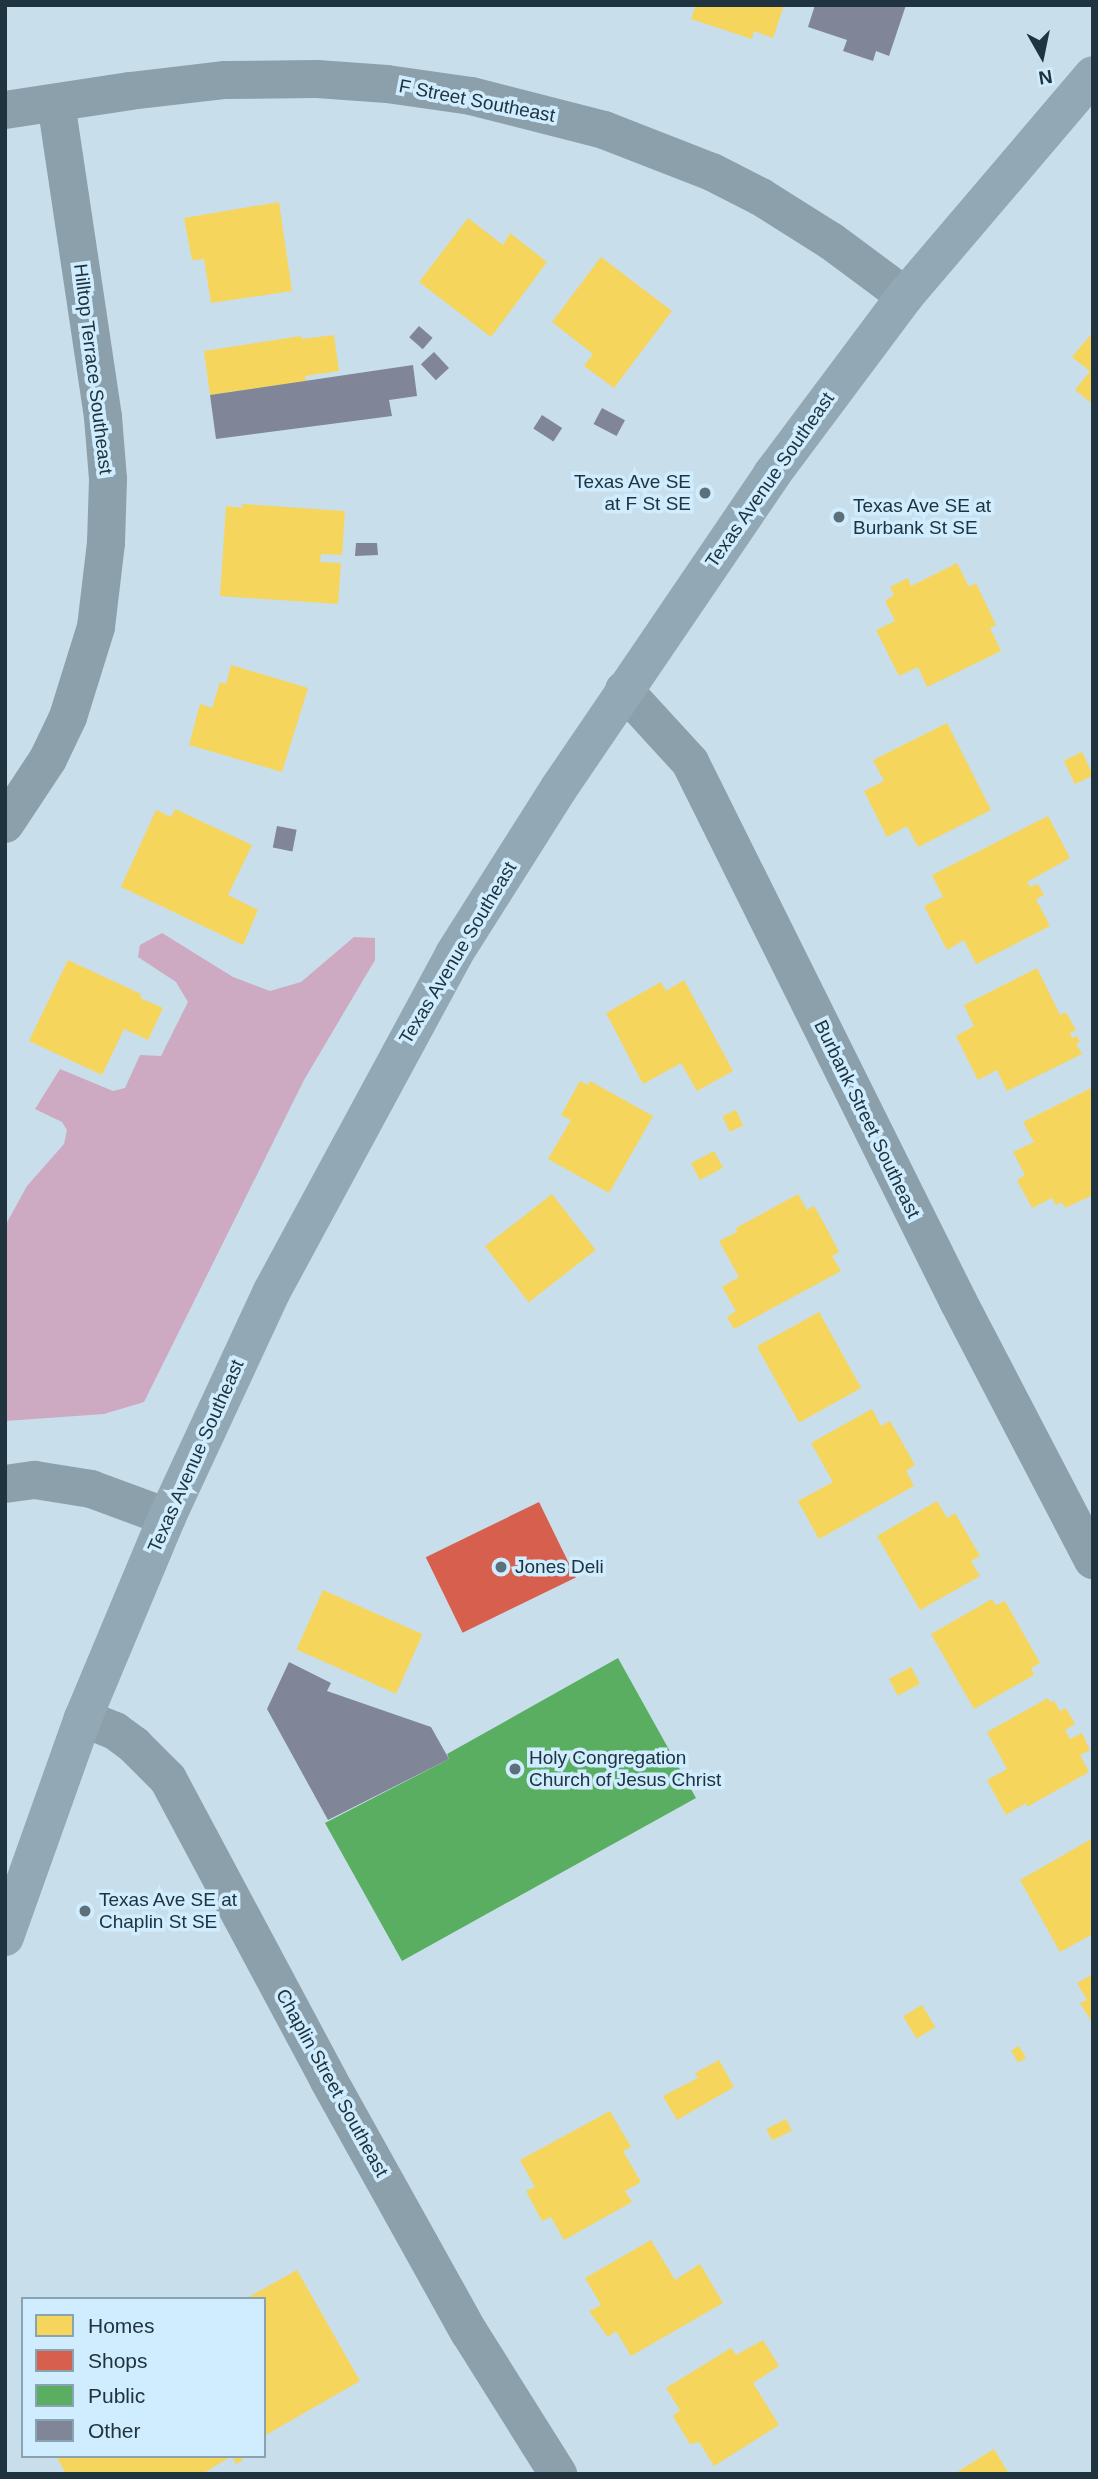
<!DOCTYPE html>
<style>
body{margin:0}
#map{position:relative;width:1098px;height:2479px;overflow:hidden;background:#c8deeb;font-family:Helvetica,sans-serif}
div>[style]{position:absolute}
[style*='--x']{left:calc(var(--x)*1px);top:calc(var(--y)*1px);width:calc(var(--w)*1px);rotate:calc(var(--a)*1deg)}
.forest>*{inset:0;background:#cea9c2}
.homes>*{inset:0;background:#f6d55c;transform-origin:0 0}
.shops>*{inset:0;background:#d6604d;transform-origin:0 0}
.public>*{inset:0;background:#5aae61}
.building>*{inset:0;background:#808598;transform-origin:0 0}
.minor>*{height:38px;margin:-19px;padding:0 19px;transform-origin:19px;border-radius:19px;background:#8ca0ab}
.tertiary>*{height:38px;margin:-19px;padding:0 19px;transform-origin:19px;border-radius:19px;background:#8ca0ab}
.secondary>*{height:38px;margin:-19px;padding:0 19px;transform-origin:19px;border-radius:19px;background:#92a8b4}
.dots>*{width:19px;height:19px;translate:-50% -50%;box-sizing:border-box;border:4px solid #d0edff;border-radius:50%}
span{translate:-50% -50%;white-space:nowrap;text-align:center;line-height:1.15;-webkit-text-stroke:7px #d0edff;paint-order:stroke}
.street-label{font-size:19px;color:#20343f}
.poi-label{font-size:19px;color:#20343f}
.right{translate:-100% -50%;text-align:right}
.left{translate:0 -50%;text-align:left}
.frame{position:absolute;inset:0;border:7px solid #20343f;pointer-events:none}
.legend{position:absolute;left:21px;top:2297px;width:245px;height:161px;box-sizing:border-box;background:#d0edff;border:2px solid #8aa3b2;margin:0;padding:9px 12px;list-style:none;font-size:21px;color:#20343f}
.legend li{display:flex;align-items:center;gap:14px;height:35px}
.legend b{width:35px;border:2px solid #8aa3b2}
.north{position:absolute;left:1007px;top:21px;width:70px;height:70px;-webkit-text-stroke:5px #d0edff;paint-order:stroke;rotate:171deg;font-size:19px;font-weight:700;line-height:28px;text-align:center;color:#20343f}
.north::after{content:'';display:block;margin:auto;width:24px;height:32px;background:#20343f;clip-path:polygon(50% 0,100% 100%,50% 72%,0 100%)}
</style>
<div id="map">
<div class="forest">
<i style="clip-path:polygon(162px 933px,233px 977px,270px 991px,301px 982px,354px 937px,375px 938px,375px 960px,304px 1080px,144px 1402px,104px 1414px,5px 1421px,5px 1226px,27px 1186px,64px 1144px,67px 1130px,62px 1122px,35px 1109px,60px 1069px,113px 1091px,125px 1088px,140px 1055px,161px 1056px,188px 1002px,176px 982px,138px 957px,140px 945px)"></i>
</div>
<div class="homes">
<i style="clip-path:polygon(696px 5px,784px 5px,773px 38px,754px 31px,752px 39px,691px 19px)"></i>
<i style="clip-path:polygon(279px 202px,292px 291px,211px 303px,204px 259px,192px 260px,184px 218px)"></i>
<i style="clip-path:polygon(468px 218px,503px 245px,510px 233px,547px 262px,491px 337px,419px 282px)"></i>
<i style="clip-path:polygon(601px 257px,672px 311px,614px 388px,584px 366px,593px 354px,552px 322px)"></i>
<i style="clip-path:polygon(1093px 332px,1093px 404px,1075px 390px,1090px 371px,1072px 357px)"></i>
<i style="clip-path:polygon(334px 335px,339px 371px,305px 376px,306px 381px,210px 395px,204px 351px,301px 336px,302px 339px)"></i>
<i style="clip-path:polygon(242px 504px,345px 511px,342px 555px,321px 554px,320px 562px,341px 563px,338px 604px,220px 596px,226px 506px,242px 508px)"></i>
<i style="clip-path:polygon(957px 563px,969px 587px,976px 583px,996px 625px,990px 628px,1001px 651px,927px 687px,918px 667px,899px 676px,876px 630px,895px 621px,885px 601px,894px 595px,890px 587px,908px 578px,911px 586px)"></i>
<i style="clip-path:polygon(231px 665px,308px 688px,282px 772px,189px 745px,200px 704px,212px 708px,220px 682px,226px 684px)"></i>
<i style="clip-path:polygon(947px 723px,991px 810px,918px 847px,907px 826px,887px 837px,864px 791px,884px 781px,873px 760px)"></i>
<i style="left:1082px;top:752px;width:26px;height:20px;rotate:65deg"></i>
<i style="clip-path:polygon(175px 809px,252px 845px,228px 895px,258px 910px,243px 945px,121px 887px,156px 810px,171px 817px)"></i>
<i style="clip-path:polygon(1048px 816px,1070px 858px,1027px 882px,1030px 887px,1038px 884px,1044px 895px,1036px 899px,1050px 926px,976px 964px,964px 940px,947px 950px,924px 906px,943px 897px,932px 875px)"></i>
<i style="clip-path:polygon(68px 960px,141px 994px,140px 998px,163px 1008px,148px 1040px,124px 1029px,102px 1075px,29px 1041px)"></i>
<i style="clip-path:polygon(1037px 968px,1060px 1015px,1066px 1012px,1076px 1030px,1070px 1033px,1072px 1038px,1077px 1036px,1080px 1042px,1076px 1044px,1082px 1054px,1007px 1091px,997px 1070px,978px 1080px,956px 1036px,974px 1026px,964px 1005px)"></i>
<i style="clip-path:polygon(684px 980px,733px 1071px,697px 1091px,681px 1063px,643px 1084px,606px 1013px,661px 982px,666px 991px)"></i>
<i style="clip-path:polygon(580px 1081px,588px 1085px,590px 1081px,653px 1116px,609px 1193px,548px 1159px,571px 1120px,561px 1115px)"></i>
<i style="clip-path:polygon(1093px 1087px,1093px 1195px,1065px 1208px,1062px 1202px,1056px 1205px,1052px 1198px,1032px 1208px,1017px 1180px,1025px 1175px,1013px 1152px,1034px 1142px,1023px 1122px)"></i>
<i style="left:736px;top:1110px;width:17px;height:15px;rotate:65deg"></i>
<i style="left:714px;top:1151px;width:19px;height:26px;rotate:62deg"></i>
<i style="left:552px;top:1194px;width:71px;height:85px;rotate:52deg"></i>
<i style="clip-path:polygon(798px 1194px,807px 1210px,814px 1206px,826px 1227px,839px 1252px,832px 1256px,841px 1271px,734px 1329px,727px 1317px,736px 1311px,722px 1287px,739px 1277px,719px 1241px,737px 1232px,736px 1228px)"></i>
<i style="left:819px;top:1312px;width:87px;height:71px;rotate:61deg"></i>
<i style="clip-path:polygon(872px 1409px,881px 1426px,890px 1421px,915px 1465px,906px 1471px,914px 1486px,819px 1539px,798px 1501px,833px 1482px,811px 1443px)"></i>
<i style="clip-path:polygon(937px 1501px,947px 1518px,955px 1513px,980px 1556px,971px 1561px,980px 1576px,920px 1610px,877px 1536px)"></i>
<i style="left:323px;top:1590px;width:109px;height:65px;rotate:24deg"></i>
<i style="clip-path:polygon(992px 1599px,996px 1605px,1005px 1601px,1040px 1663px,1031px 1668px,1034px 1675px,974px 1709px,931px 1634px)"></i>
<i style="left:911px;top:1667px;width:19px;height:25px;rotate:62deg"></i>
<i style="clip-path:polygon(1048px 1698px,1050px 1702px,1054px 1701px,1060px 1711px,1066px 1708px,1075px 1724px,1065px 1730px,1070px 1739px,1082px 1733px,1090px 1750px,1080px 1755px,1089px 1772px,1027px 1807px,1026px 1803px,1006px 1815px,987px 1780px,1007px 1769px,987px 1732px)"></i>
<i style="clip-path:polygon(1093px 1838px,1093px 1934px,1060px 1952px,1020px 1880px)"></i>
<i style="clip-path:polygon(1093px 1974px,1093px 2024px,1080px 2003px,1087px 2000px,1077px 1983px)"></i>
<i style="left:922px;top:2005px;width:26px;height:22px;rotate:59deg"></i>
<i style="left:1019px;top:2046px;width:14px;height:9px;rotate:60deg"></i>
<i style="clip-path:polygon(719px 2060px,734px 2087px,677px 2120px,663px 2096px,698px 2078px,695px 2073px)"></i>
<i style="clip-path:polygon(610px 2111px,631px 2147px,623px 2151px,641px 2182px,625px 2191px,632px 2202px,564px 2240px,551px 2217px,542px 2221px,526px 2191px,535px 2187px,520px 2160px)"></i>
<i style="left:786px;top:2119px;width:13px;height:22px;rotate:63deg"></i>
<i style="clip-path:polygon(651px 2240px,675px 2280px,700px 2264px,723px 2303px,631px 2356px,616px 2331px,608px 2337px,589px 2311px,601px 2305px,585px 2278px)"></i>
<i style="clip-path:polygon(297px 2270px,360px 2381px,264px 2436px,264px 2299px,245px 2299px)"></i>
<i style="clip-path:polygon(763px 2340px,779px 2366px,753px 2383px,779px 2425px,714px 2466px,699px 2442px,690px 2444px,673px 2416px,680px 2410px,666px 2388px,731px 2348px,736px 2355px)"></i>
<i style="clip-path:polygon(994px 2449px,1009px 2474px,954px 2474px)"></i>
<i style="clip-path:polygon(56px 2456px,241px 2456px,243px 2460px,236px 2464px,232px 2456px,202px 2474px,66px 2474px)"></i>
</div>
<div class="shops">
<i style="left:539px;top:1502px;width:84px;height:126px;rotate:64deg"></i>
</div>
<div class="public">
<i style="clip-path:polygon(618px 1658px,696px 1798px,402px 1961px,325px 1823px,449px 1759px,447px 1754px)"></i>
</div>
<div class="building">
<i style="clip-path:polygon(815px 5px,906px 5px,889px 56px,876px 51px,873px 61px,843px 51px,847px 40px,808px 27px)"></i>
<i style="left:419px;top:326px;width:18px;height:15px;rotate:41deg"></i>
<i style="left:434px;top:352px;width:22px;height:18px;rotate:47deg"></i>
<i style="clip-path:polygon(413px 365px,417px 396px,389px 400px,392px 416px,216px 439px,210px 395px)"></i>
<i style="left:602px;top:408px;width:26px;height:18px;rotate:28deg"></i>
<i style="left:542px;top:415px;width:24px;height:16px;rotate:33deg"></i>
<i style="clip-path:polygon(356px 543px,377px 543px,378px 555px,355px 556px)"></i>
<i style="left:277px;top:826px;width:20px;height:22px;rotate:11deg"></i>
<i style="clip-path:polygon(289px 1662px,331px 1683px,327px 1691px,431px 1727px,449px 1759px,328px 1820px,267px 1709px)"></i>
</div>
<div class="minor">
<i style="--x:5;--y:110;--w:126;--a:-8.6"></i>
<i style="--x:130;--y:91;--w:96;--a:-6.6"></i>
<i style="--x:225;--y:80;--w:92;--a:-0.6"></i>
<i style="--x:317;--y:79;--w:70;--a:4.1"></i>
<i style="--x:387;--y:84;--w:85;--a:8.1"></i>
<i style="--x:471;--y:96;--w:137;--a:14.3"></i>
<i style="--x:604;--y:130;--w:116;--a:21.3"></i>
<i style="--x:712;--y:172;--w:55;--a:27"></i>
<i style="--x:761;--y:197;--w:83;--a:32.2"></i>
<i style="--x:831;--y:241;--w:92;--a:36.6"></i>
<i style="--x:624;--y:690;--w:98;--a:47.5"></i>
<i style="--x:690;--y:762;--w:602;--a:63.56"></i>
<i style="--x:958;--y:1301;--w:292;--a:62.5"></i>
<i style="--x:5;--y:824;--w:78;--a:-56.5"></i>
<i style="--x:48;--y:759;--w:47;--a:-64.5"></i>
<i style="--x:68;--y:717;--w:94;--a:-72.7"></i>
<i style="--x:96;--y:627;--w:85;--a:-83.2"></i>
<i style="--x:106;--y:543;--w:64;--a:-88.2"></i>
<i style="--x:108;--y:479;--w:62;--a:-94.6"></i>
<i style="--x:103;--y:417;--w:317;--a:-98.5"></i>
<i style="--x:83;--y:1718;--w:35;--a:22"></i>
<i style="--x:115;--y:1731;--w:24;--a:36"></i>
<i style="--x:134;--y:1745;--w:48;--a:45"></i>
<i style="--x:168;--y:1779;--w:340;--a:61.9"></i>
<i style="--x:328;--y:2079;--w:290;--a:60.9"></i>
<i style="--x:469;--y:2332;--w:168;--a:57.9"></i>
</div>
<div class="tertiary">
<i style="--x:5;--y:1484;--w:30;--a:-8"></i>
<i style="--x:35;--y:1480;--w:57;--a:9.1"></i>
<i style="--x:91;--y:1489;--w:81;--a:20.2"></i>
</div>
<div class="secondary">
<i style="--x:5;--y:1937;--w:232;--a:-70.4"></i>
<i style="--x:83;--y:1718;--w:218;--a:-67.3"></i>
<i style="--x:167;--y:1517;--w:249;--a:-65.1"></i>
<i style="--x:272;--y:1291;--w:383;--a:-61.6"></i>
<i style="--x:454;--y:954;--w:196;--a:-57.7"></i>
<i style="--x:559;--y:788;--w:379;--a:-55.8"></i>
<i style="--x:772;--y:474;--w:222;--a:-53.2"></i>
<i style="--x:905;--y:296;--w:290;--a:-49.6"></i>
</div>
<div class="dots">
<i style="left:705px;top:493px;background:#5b707b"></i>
<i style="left:839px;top:517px;background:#5b707b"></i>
<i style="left:501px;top:1567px;background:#5b707b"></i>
<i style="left:515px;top:1769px;background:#5b707b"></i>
<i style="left:85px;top:1911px;background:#5b707b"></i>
</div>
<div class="street-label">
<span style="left:477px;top:101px;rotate:11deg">F Street Southeast</span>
<span style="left:93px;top:369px;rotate:83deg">Hilltop Terrace Southeast</span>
<span style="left:770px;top:480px;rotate:-55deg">Texas Avenue Southeast</span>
<span style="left:458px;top:953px;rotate:-59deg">Texas Avenue Southeast</span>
<span style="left:867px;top:1119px;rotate:64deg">Burbank Street Southeast</span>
<span style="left:196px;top:1456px;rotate:-66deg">Texas Avenue Southeast</span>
<span style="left:332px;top:2083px;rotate:61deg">Chaplin Street Southeast</span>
</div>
<div class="poi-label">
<span class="right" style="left:691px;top:493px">Texas Ave SE<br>at F St SE</span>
<span class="left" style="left:853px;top:517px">Texas Ave SE at<br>Burbank St SE</span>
<span class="left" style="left:515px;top:1567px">Jones Deli</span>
<span class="left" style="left:529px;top:1769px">Holy Congregation<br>Church of Jesus Christ</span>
<span class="left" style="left:99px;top:1911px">Texas Ave SE at<br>Chaplin St SE</span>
</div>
<div class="frame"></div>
<ul class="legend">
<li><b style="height:19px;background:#f6d55c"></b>Homes</li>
<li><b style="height:19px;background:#d6604d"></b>Shops</li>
<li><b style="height:19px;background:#5aae61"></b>Public</li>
<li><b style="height:19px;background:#808598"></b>Other</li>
</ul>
<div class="north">N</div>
</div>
